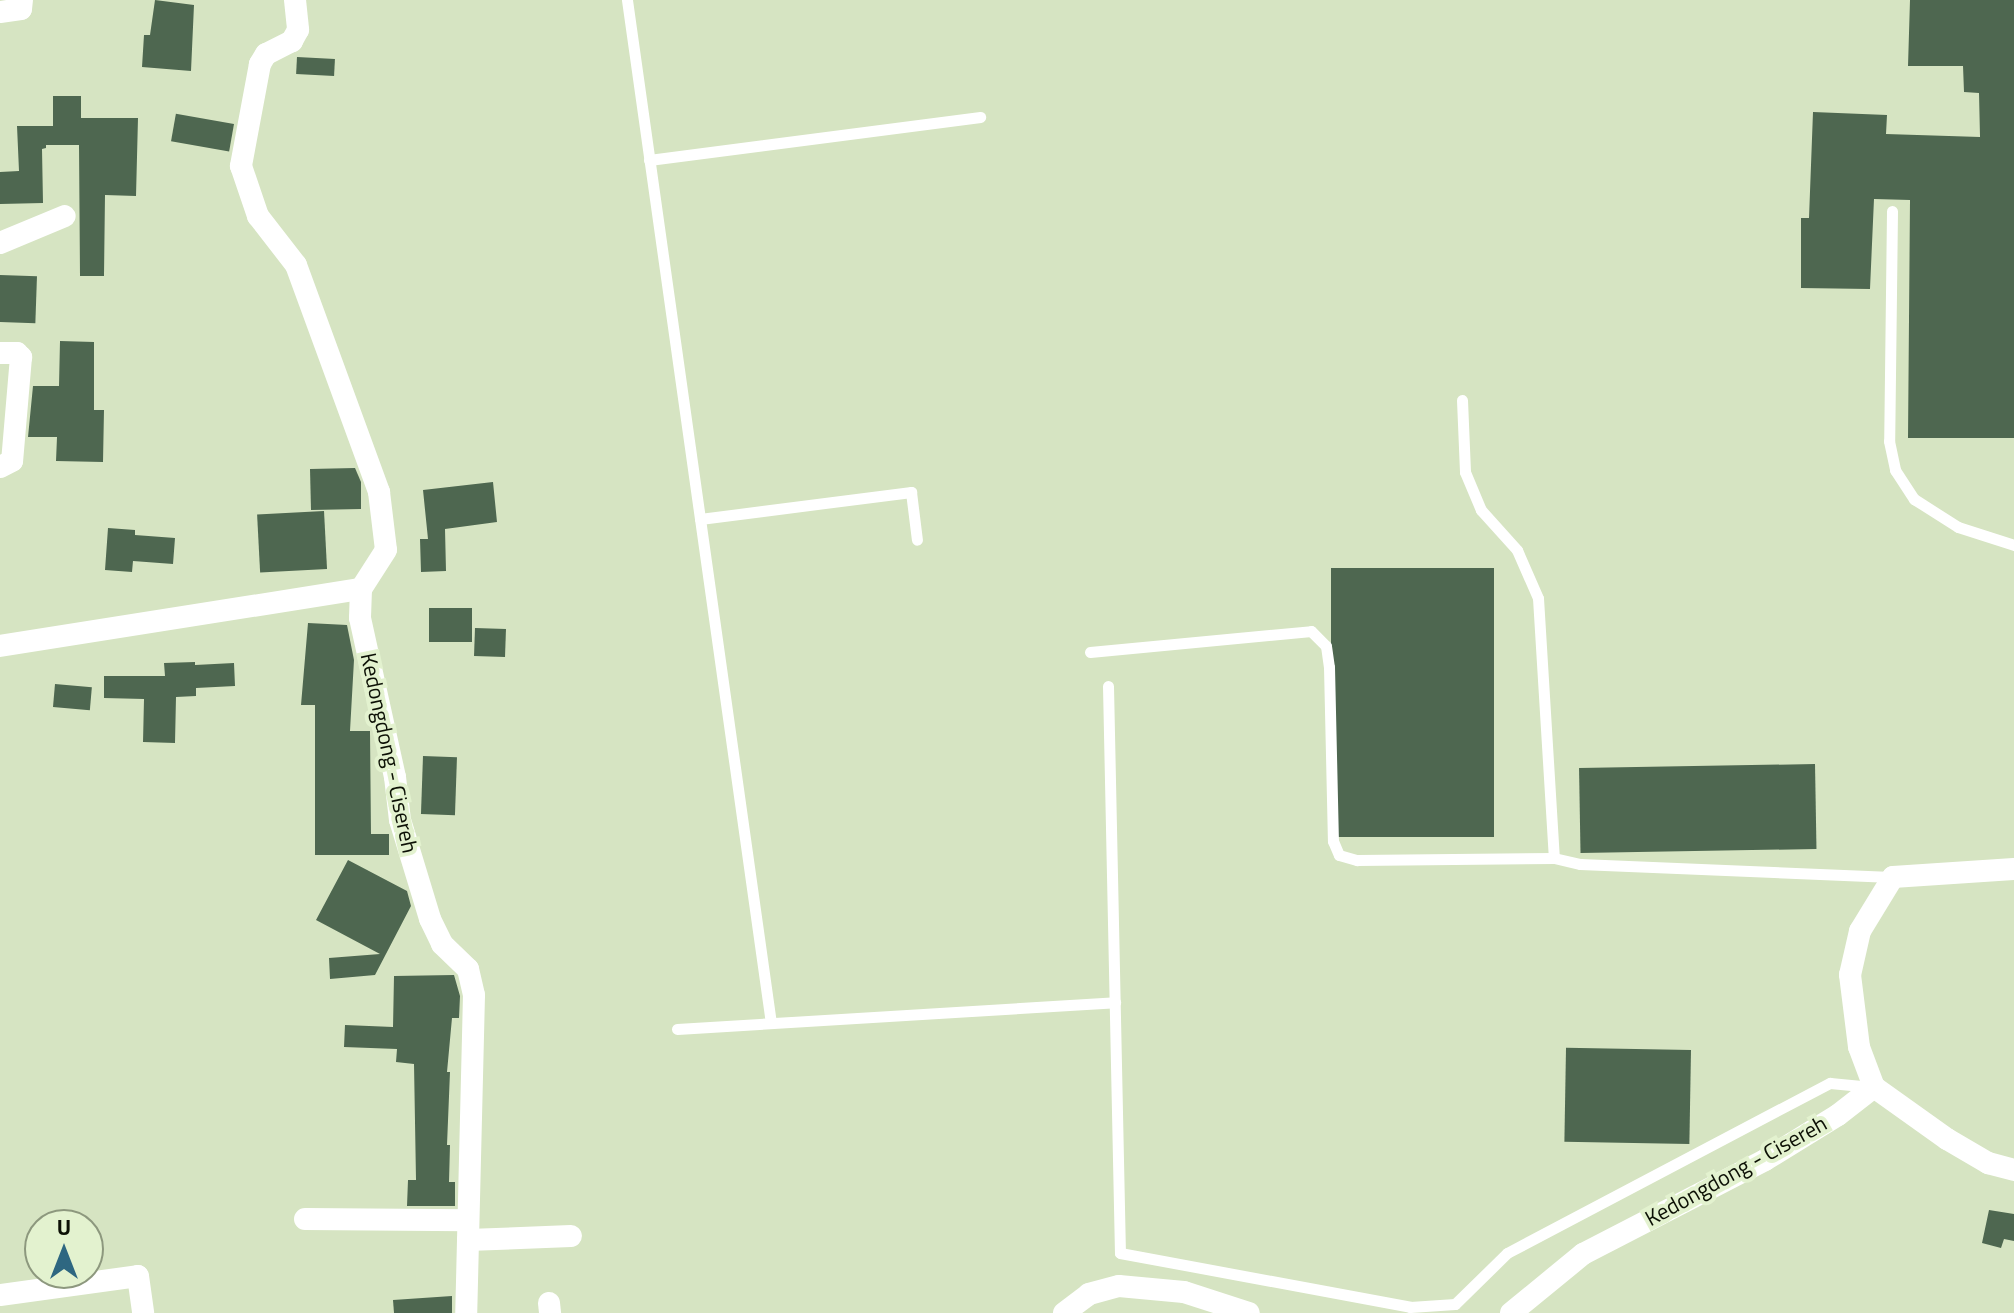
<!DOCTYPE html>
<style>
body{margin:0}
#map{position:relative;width:2014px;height:1313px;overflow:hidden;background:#d6e4c2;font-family:"Titillium Web",sans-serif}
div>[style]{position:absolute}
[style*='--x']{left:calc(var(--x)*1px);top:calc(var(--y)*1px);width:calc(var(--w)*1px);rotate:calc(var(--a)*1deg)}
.building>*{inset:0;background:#4e6750;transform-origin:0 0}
.service>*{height:11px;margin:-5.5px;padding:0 5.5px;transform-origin:5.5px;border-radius:5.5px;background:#fff}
.minor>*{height:22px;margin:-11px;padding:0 11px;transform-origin:11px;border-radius:11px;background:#fff}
span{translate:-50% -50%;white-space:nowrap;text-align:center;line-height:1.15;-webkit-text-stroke:8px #e3f2cf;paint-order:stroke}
.street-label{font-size:22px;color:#0c1005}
.north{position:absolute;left:24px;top:1209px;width:80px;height:80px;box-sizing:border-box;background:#e3f2cf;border:2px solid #8d987e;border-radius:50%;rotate:0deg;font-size:22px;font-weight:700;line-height:32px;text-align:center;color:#0c1005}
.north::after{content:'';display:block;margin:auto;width:28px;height:36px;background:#2e6781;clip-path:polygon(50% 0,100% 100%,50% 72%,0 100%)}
</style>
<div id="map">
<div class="building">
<i style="clip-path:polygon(155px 0,194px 5px,191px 71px,142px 67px,144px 35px,150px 35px)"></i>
<i style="clip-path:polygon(1910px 0,2014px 0,2014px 438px,1908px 438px,1910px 200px,1874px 199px,1870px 289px,1801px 288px,1801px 218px,1809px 218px,1813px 112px,1887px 115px,1886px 134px,1980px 137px,1979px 93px,1964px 92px,1963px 66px,1908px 66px)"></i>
<i style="left:297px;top:57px;width:38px;height:17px;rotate:3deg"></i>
<i style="clip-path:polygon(53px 96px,81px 96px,81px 118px,138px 118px,136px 196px,105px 195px,104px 276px,80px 276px,79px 145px,46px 145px,46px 148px,42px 149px,43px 203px,0 204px,0 172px,19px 171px,17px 126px,53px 126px)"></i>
<i style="left:234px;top:124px;width:28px;height:59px;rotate:100deg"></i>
<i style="left:0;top:275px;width:37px;height:47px;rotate:2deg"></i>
<i style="clip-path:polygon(60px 341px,94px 342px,94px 410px,104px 410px,103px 462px,56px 461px,57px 437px,28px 437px,33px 386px,59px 386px)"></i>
<i style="clip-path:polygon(355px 468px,361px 482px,361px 509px,311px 510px,310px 469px)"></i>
<i style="clip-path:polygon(493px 482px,497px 522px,445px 529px,446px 571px,421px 572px,420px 539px,428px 539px,423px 490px)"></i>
<i style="left:324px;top:511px;width:58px;height:67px;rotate:87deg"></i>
<i style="clip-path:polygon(108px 528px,135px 530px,135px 535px,175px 538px,173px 564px,133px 561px,132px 572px,105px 570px)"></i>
<i style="left:1331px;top:568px;width:163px;height:269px"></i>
<i style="left:429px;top:608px;width:43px;height:34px"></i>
<i style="clip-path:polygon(308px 623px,347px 625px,354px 660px,350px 731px,370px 731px,371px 834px,389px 834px,389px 855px,315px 855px,315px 705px,301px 705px)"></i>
<i style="left:475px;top:628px;width:31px;height:28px;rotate:2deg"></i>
<i style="clip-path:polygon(195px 662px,195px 665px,234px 663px,235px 686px,196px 688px,196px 696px,176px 697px,175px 743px,143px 742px,144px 699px,104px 698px,104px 676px,165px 676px,164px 663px)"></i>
<i style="left:55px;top:684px;width:37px;height:23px;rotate:5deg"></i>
<i style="left:423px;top:756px;width:34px;height:58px;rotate:2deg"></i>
<i style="left:1815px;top:764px;width:85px;height:236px;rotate:89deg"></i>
<i style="clip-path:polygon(348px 860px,407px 891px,411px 906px,375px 975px,330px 979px,329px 958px,380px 954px,316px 920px)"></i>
<i style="clip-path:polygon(454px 975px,460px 996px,459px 1018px,452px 1018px,447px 1072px,450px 1072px,447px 1145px,450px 1145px,449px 1182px,455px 1182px,455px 1206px,407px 1206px,408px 1180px,416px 1180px,414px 1064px,396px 1062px,397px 1049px,344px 1047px,345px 1025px,393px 1027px,394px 976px)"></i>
<i style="left:1691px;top:1050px;width:94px;height:125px;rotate:91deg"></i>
<i style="clip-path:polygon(1989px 1210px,2014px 1214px,2014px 1241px,2004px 1239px,2001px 1248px,1982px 1243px)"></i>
<i style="clip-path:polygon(452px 1296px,452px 1313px,394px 1313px,393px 1300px)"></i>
</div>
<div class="service">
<i style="--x:627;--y:0;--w:1033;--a:81.99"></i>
<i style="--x:649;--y:160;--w:334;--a:-7.4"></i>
<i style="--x:1892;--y:211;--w:230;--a:90.7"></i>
<i style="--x:1889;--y:441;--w:30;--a:78"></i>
<i style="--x:1895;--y:470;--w:35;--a:57"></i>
<i style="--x:1914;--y:499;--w:52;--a:32.5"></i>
<i style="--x:1958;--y:527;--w:59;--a:17.8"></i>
<i style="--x:1462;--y:400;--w:72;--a:87.6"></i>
<i style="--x:1465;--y:472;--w:41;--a:67.2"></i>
<i style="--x:1481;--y:510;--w:54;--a:48"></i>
<i style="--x:1517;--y:550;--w:52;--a:66.4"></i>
<i style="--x:1538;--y:598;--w:260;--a:86.5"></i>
<i style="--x:1554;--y:858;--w:27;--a:13"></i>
<i style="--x:1580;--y:864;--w:312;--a:2.4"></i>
<i style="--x:700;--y:519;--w:213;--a:-7.3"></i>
<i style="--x:911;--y:492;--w:48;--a:82.9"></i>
<i style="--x:1090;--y:652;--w:222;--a:-5.4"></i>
<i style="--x:1311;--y:631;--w:21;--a:45"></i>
<i style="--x:1326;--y:646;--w:21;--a:82"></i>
<i style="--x:1329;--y:667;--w:174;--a:88.7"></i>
<i style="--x:1333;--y:841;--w:15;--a:67"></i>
<i style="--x:1339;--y:855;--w:19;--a:16"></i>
<i style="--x:1357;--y:860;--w:197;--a:-0.6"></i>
<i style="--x:1108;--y:686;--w:567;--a:88.79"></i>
<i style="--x:1120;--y:1253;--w:295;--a:10.5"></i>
<i style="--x:1410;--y:1307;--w:45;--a:-3.8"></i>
<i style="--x:1455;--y:1304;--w:73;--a:-44.4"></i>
<i style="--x:1507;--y:1253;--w:365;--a:-27.8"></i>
<i style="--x:1830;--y:1083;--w:42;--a:5.4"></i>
<i style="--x:677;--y:1029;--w:439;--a:-3.5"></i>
</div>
<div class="minor">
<i style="--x:295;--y:0;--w:30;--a:84"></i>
<i style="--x:298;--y:30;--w:13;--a:119"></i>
<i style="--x:292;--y:41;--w:29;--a:153"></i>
<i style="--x:266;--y:54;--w:12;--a:121"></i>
<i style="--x:260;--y:64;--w:104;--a:100.6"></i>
<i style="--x:241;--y:166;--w:53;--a:71.2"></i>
<i style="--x:258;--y:216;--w:62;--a:52.2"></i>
<i style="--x:296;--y:265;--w:242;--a:69.9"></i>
<i style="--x:379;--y:492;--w:58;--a:83.1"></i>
<i style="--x:386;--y:550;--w:46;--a:122.7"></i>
<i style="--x:0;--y:12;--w:21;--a:-8"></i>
<i style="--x:21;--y:9;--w:9;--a:-84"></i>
<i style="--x:0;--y:243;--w:70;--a:-22.6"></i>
<i style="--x:0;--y:353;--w:17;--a:0"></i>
<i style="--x:17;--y:353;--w:6;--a:45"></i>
<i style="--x:21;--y:357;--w:104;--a:94.9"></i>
<i style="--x:12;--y:461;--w:13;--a:153"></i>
<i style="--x:0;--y:646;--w:365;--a:-9"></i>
<i style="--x:361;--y:589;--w:29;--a:92"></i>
<i style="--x:360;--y:618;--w:163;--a:77.6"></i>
<i style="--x:395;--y:777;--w:43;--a:83.4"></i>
<i style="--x:400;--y:820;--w:103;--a:73.1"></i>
<i style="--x:430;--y:919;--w:28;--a:64"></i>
<i style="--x:442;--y:944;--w:36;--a:44"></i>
<i style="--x:468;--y:969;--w:27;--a:77"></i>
<i style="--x:474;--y:995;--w:318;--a:91.4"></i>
<i style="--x:1874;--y:1087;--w:90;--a:35.5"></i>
<i style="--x:1947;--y:1139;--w:48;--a:30.3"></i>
<i style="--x:1988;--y:1163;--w:27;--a:15"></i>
<i style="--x:305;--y:1219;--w:163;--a:0.4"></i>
<i style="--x:468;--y:1240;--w:103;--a:-2.2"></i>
<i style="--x:0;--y:1295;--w:139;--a:-7.8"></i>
<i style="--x:138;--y:1276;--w:37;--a:82"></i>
<i style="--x:549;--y:1303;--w:10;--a:84"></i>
<i style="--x:1064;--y:1313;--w:31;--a:-37"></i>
<i style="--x:1089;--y:1294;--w:31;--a:-15"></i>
<i style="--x:1119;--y:1286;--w:65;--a:5.3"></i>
<i style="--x:1184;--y:1292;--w:68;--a:17.9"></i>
<i style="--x:1511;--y:1313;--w:93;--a:-39.3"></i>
<i style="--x:1583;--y:1254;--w:205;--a:-27.3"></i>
<i style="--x:1765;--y:1160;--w:86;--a:-31.7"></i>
<i style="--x:1838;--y:1115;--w:46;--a:-37.9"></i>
<i style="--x:1874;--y:1087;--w:43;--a:-110.6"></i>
<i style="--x:1859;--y:1047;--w:73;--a:-97.1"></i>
<i style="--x:1850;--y:975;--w:45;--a:-77.2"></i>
<i style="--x:1860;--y:931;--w:63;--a:-58.6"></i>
<i style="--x:1893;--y:877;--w:121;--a:-3.8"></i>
</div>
<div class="street-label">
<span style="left:389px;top:753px;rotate:78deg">Kedongdong - Cisereh</span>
<span style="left:1736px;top:1171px;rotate:-29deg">Kedongdong - Cisereh</span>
</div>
<div class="north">U</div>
</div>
